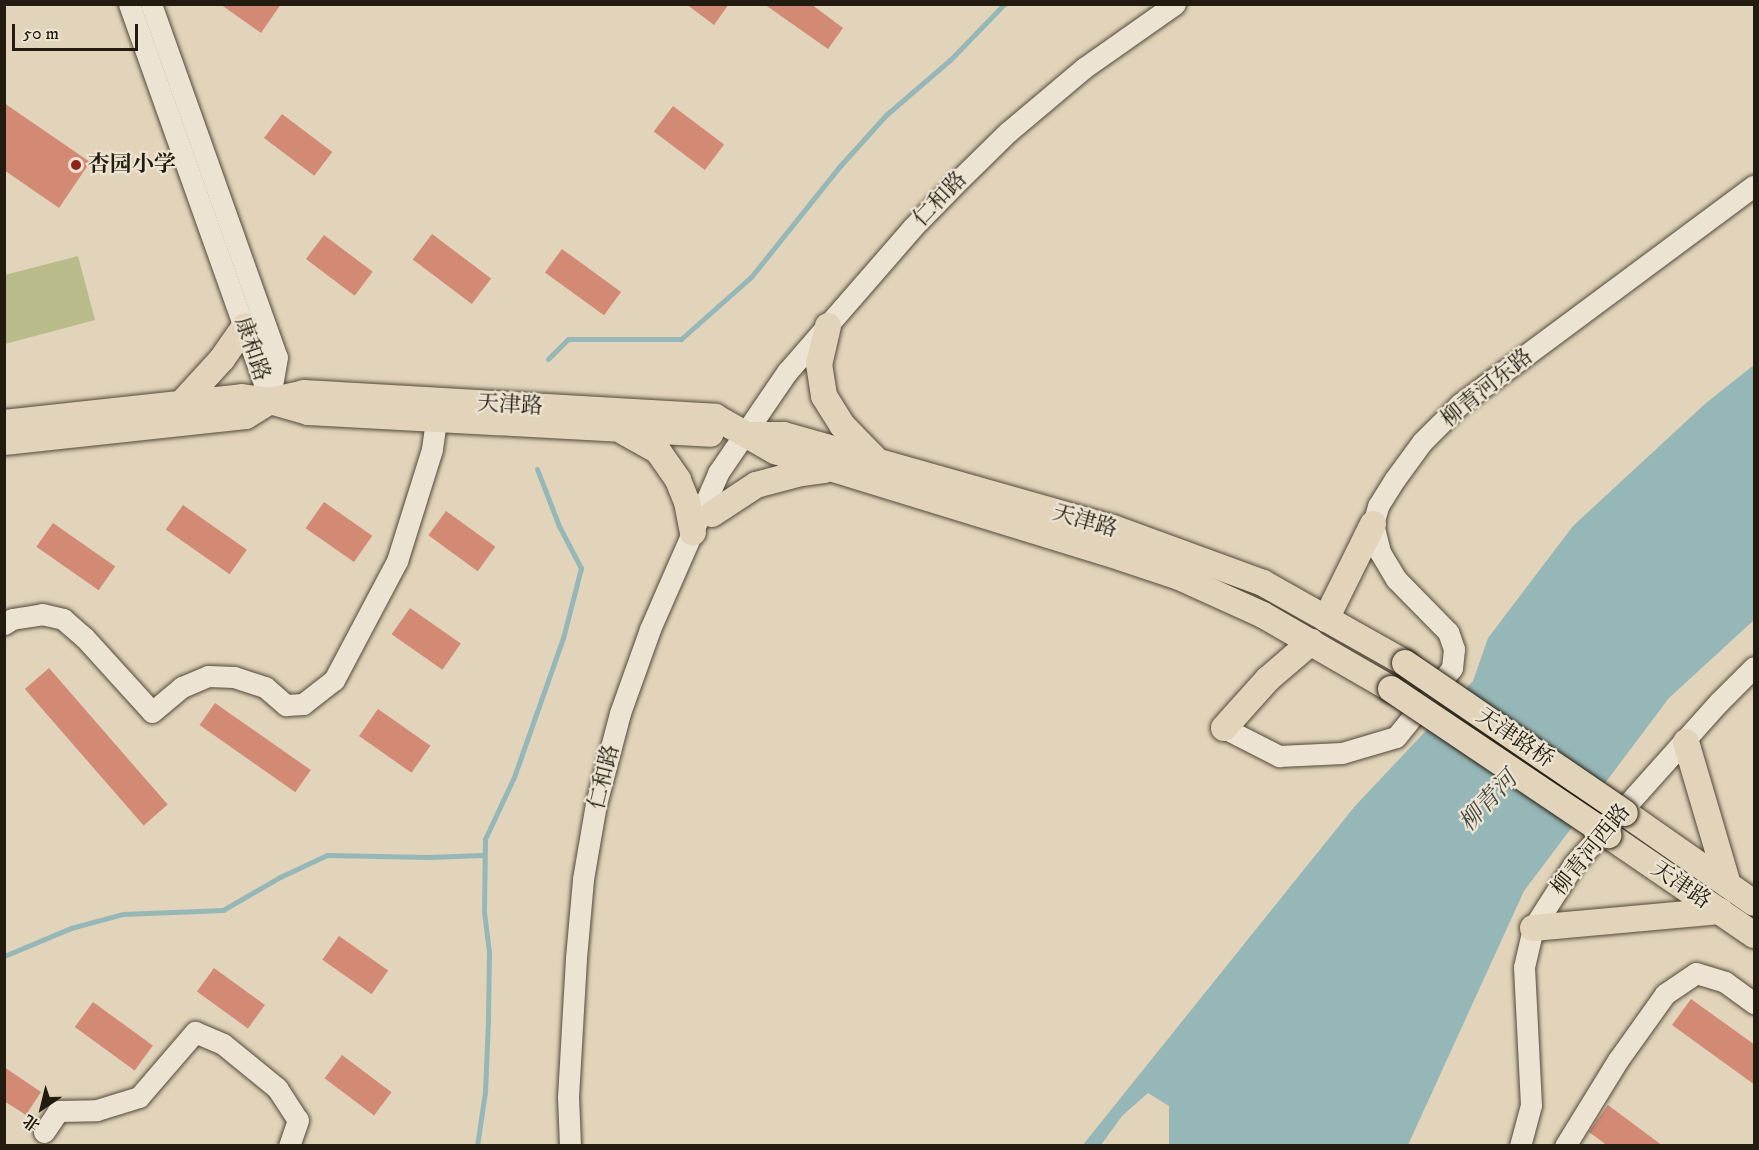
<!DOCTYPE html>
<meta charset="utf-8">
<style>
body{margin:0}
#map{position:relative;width:1759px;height:1150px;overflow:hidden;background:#e1d4ba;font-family:"IM FELL DW Pica","Noto Serif SC",serif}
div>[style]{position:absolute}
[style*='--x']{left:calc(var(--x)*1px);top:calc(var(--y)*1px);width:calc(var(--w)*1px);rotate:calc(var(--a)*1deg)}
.green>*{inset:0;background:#babb8b}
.water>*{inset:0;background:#96b7b7}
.stream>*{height:5px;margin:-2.5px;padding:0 2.5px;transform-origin:2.5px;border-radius:2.5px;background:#96b7b7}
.building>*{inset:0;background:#d38a75;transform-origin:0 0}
.roads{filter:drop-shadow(0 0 2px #52493a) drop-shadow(0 0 2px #52493a)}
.minor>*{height:21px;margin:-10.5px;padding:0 10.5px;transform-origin:10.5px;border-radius:10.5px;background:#ece3d2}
.major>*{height:26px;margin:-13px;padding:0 13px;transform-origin:13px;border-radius:13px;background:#e1d4ba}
.bridges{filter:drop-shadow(0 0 2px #231b10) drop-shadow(0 0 2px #231b10)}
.major-bridge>*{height:26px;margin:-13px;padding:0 13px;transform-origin:13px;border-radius:13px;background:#e1d4ba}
.dots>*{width:16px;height:16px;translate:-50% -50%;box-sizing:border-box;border:3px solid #ece3d2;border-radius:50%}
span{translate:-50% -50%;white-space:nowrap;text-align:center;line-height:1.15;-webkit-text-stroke:4.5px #ece3d2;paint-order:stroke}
.poi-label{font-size:22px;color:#231b10;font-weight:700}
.left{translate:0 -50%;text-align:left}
.street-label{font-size:22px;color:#231b10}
.water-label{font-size:24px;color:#464a42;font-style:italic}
.frame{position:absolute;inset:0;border:6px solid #231b10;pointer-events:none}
.north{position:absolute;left:12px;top:1078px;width:60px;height:60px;-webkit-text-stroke:4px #ece3d2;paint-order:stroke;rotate:215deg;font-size:16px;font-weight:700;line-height:24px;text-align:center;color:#231b10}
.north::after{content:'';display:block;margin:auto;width:21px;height:27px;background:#231b10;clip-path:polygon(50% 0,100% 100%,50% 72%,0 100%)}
.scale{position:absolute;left:12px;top:24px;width:126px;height:27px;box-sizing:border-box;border:3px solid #231b10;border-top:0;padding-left:8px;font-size:18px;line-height:21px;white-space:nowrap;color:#231b10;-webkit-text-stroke:4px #ece3d2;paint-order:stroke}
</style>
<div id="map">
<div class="green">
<i style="clip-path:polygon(78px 256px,95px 320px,5px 344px,5px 275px)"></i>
</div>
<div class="water">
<i style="clip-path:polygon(1754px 365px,1754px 620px,1669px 698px,1524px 891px,1408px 1145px,1169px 1145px,1169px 1106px,1148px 1093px,1122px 1116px,1101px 1145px,1082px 1146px,1355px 806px,1473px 681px,1488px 638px,1573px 526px,1706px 403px)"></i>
</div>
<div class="stream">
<i style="--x:548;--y:359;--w:28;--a:-45"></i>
<i style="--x:568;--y:339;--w:113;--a:0"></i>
<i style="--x:681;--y:339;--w:94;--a:-41.5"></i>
<i style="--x:751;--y:277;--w:142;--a:-51.3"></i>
<i style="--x:840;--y:166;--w:69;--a:-48"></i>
<i style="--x:886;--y:115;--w:84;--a:-40.7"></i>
<i style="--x:950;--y:60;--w:78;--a:-46"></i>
<i style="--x:4;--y:956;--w:73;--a:-22.7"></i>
<i style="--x:71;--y:928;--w:54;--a:-15.1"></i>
<i style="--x:123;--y:914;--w:100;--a:-2.3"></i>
<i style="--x:223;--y:910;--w:66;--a:-30.1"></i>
<i style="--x:280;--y:877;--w:52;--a:-25.1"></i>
<i style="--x:327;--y:855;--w:101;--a:1.1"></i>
<i style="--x:428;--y:857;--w:55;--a:-2.1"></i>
<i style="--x:477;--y:1146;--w:55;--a:-81.6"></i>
<i style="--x:485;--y:1092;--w:71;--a:-87.6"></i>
<i style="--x:488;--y:1021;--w:69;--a:-89.2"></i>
<i style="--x:489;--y:952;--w:40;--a:-97.1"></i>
<i style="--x:484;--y:912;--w:73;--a:-89.2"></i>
<i style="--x:485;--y:839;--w:68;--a:-64.9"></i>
<i style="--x:514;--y:777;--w:147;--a:-70.6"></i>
<i style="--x:563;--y:638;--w:72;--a:-75.6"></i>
<i style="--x:581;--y:568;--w:47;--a:-117.6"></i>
<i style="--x:559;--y:526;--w:61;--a:-111.1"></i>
</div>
<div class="building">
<i style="clip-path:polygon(220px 4px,281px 4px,261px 33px)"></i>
<i style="clip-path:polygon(686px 4px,729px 4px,714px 25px)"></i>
<i style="clip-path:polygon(764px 4px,811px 4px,843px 28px,828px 49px)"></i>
<i style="clip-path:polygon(4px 103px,90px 162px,59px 208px,4px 170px)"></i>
<i style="left:673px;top:106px;width:64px;height:32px;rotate:37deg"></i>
<i style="left:282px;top:114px;width:63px;height:30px;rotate:37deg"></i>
<i style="left:432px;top:234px;width:74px;height:32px;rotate:37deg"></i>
<i style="left:324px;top:235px;width:61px;height:30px;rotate:37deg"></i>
<i style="left:562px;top:249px;width:73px;height:29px;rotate:36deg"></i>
<i style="left:324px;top:502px;width:59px;height:32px;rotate:35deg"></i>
<i style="left:183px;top:505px;width:78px;height:30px;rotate:35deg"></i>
<i style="left:446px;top:511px;width:61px;height:30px;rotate:36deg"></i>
<i style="left:53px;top:523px;width:76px;height:29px;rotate:35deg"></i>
<i style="left:410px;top:608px;width:62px;height:32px;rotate:35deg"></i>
<i style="left:49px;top:668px;width:181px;height:32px;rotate:49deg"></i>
<i style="left:215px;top:703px;width:117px;height:27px;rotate:35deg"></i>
<i style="left:378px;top:709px;width:64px;height:33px;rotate:35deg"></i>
<i style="left:339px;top:936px;width:60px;height:29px;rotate:35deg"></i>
<i style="left:214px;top:968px;width:63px;height:29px;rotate:36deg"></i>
<i style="clip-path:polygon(1691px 999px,1755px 1045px,1755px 1085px,1672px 1025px)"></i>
<i style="left:93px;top:1002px;width:74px;height:31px;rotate:36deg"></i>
<i style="left:342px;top:1055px;width:62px;height:29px;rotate:37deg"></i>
<i style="clip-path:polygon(4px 1067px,41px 1092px,26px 1115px,4px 1101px)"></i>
<i style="clip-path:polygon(1608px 1105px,1663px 1146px,1608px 1146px,1589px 1132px)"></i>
</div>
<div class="roads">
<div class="minor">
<i style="--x:129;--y:4;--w:421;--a:70.4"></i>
<i style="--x:151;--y:4;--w:375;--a:70.4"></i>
<i style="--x:277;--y:357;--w:41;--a:99.9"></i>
<i style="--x:4;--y:624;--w:9;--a:-32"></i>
<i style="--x:12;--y:619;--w:30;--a:-9"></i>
<i style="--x:42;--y:614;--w:22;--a:13"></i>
<i style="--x:63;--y:619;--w:28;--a:41"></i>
<i style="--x:84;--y:637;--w:101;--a:47.8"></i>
<i style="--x:152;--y:712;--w:39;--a:-40"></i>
<i style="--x:182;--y:687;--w:28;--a:-23"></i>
<i style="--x:208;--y:676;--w:26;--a:2"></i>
<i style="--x:234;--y:677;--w:33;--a:18"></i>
<i style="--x:265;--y:687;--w:28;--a:41"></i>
<i style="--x:286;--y:705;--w:17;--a:-3"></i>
<i style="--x:303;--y:704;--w:39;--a:-38"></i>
<i style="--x:334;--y:680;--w:135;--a:-62.1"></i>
<i style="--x:397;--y:561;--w:117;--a:-72.6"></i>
<i style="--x:432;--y:449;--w:30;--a:-82"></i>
<i style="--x:1224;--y:728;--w:62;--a:27"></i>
<i style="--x:1279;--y:756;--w:63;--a:-2.7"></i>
<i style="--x:1342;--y:753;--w:56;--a:-16.5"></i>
<i style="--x:1396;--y:737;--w:89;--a:-50.9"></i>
<i style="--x:1452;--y:668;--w:19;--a:-84"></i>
<i style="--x:1454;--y:649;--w:18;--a:-109"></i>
<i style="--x:1448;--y:632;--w:74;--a:-134.5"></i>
<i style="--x:1396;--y:579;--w:31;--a:-121"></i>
<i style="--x:1380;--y:552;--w:29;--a:-104"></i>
<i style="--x:1373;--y:524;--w:19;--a:-74"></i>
<i style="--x:1378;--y:506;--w:32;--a:-58"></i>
<i style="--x:1395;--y:479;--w:46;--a:-53.9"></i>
<i style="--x:1422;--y:442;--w:54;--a:-45"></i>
<i style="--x:1460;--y:404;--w:366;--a:-36.6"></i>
<i style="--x:44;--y:1132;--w:25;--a:-56"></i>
<i style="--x:58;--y:1111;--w:39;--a:-1"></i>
<i style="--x:97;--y:1110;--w:44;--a:-17.2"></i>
<i style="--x:139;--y:1097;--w:86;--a:-49.3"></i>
<i style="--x:195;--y:1032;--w:30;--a:23"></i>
<i style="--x:223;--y:1044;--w:70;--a:39.2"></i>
<i style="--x:277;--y:1088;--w:38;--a:57"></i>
<i style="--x:298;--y:1120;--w:28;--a:109"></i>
<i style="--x:570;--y:1146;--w:49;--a:-92.3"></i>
<i style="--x:568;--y:1097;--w:139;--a:-86.7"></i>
<i style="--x:576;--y:958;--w:79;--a:-84.9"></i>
<i style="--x:583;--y:879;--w:76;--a:-80.2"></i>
<i style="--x:596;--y:804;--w:94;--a:-75.2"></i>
<i style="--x:620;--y:713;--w:89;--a:-70.3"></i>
<i style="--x:650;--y:629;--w:170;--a:-66.4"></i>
<i style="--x:718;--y:473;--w:122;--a:-55.7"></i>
<i style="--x:787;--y:372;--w:191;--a:-49"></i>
<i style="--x:912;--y:228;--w:70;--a:-45.6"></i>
<i style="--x:961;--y:178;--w:66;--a:-44.4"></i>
<i style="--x:1008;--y:132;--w:99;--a:-40.1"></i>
<i style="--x:1084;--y:68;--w:111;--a:-35.1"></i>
<i style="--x:1520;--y:1146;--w:42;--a:-75"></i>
<i style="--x:1531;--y:1105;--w:138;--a:-92.9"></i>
<i style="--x:1524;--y:967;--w:40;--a:-77"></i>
<i style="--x:1533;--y:928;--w:76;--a:-57.4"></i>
<i style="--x:1574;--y:864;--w:217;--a:-48.2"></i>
<i style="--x:1719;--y:702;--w:49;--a:-45"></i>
<i style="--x:1565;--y:1146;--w:101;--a:-58.4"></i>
<i style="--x:1618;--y:1060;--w:81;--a:-54.5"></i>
<i style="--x:1665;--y:994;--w:37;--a:-34"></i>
<i style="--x:1696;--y:973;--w:30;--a:17"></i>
<i style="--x:1725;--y:982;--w:36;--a:36"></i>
</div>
<div class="major">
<i style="--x:828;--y:326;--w:39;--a:103"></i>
<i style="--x:819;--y:364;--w:32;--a:81"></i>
<i style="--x:824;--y:396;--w:34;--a:58"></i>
<i style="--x:842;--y:425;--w:49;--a:45.8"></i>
<i style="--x:180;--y:405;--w:62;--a:-47.6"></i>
<i style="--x:222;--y:359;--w:40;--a:-55.1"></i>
<i style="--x:4;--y:423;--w:239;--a:-6.2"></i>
<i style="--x:242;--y:397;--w:28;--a:8"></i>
<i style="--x:270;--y:401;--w:40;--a:16"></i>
<i style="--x:308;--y:412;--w:403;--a:3.1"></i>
<i style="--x:624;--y:432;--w:39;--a:29"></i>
<i style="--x:658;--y:451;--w:35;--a:55"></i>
<i style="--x:678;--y:480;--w:24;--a:68"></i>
<i style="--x:687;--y:502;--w:31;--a:79"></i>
<i style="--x:747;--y:435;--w:37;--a:0"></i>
<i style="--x:784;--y:435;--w:342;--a:15.8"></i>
<i style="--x:1113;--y:528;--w:160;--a:20.1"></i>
<i style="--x:1263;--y:583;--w:163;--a:29.4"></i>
<i style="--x:4;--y:442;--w:243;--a:-6.1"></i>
<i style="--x:246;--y:416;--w:28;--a:-32"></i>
<i style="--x:270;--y:401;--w:35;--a:-13"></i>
<i style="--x:304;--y:393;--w:412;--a:3.3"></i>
<i style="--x:715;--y:417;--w:69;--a:29.5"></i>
<i style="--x:775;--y:451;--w:344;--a:17.1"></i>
<i style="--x:1104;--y:552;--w:79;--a:18.4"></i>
<i style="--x:1179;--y:577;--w:92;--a:24.3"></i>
<i style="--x:1263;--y:615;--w:148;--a:30"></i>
<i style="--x:712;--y:514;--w:53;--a:-33.4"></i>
<i style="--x:756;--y:485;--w:47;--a:-14.9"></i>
<i style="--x:801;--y:473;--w:23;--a:-7"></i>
<i style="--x:1326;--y:619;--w:106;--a:-63.7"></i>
<i style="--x:1224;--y:728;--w:66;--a:-48.1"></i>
<i style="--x:1268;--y:679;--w:57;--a:-40.7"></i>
<i style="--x:1686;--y:742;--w:149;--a:73.6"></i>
<i style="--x:1625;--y:813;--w:157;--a:34.9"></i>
<i style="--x:1608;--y:835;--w:177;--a:34.4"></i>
<i style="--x:1533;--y:928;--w:188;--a:-5.2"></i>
</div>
</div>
<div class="bridges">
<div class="major-bridge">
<i style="--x:1405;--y:663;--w:266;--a:34.3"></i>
<i style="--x:1391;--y:689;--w:262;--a:33.9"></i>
</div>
</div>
<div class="dots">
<i style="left:76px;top:165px;background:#8f2418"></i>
</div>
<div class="poi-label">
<span class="left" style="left:88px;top:165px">杏园小学</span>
</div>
<div class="street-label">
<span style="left:940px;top:199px;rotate:-46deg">仁和路</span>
<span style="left:252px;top:349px;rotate:71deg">康和路</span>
<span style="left:1487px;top:388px;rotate:-39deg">柳青河东路</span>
<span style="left:510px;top:405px;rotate:3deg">天津路</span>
<span style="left:1085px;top:521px;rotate:16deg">天津路</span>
<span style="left:1515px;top:738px;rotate:34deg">天津路桥</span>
<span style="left:604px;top:777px;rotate:-76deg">仁和路</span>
<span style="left:1591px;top:850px;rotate:-51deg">柳青河西路</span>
<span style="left:1681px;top:885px;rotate:34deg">天津路</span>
</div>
<div class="water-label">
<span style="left:1489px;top:802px;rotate:-47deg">柳青河</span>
</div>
<div class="frame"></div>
<div class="north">北</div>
<div class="scale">50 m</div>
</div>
